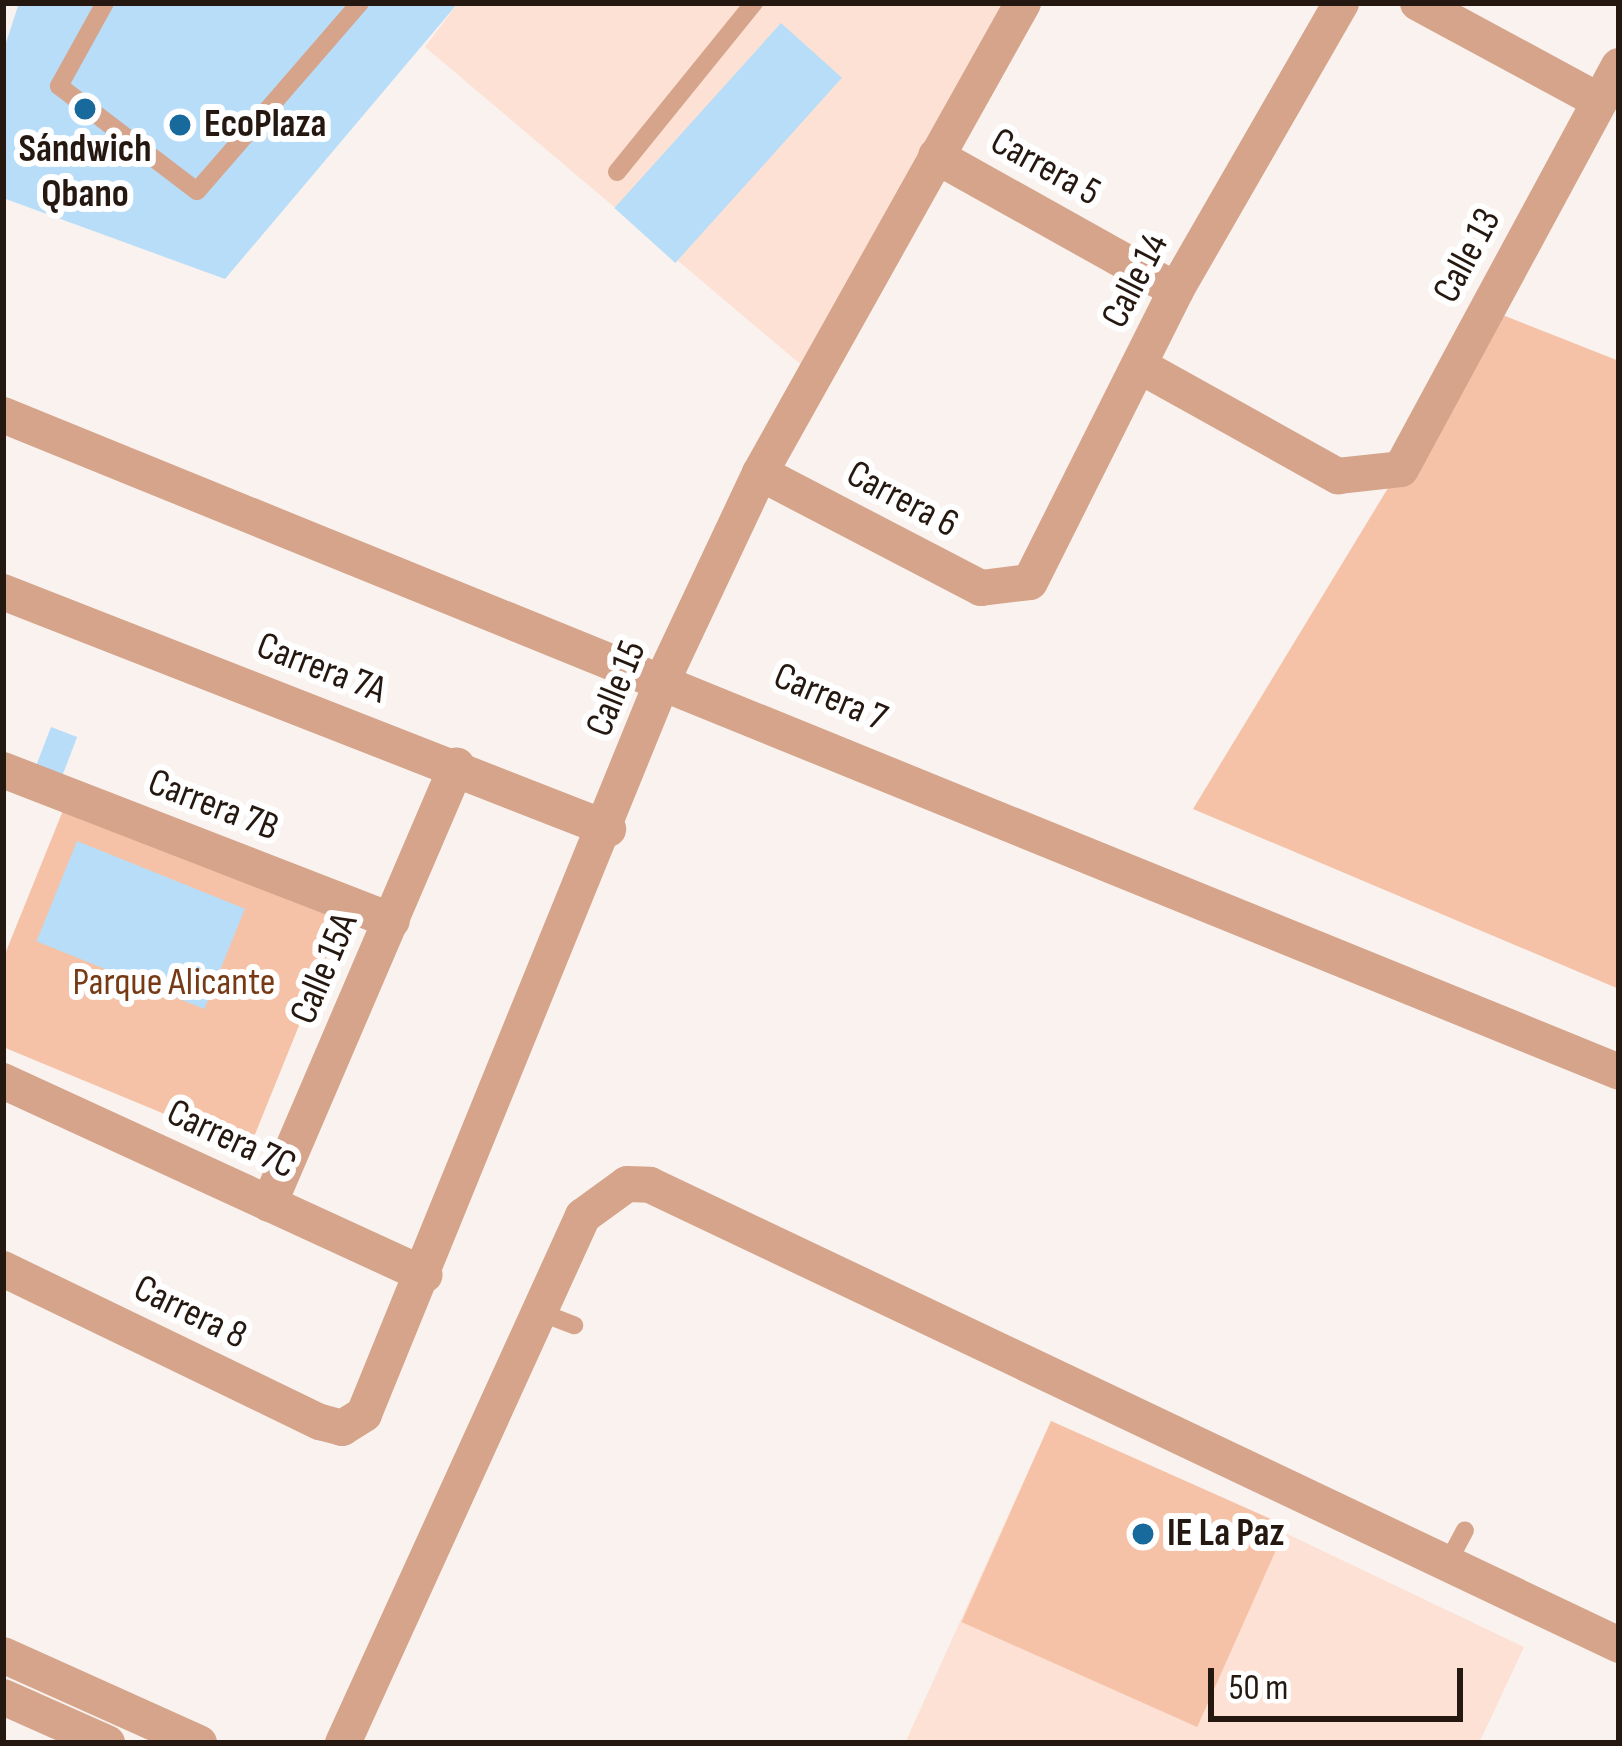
<!DOCTYPE html>
<meta charset="utf-8">
<style>
body{margin:0}
#map{position:relative;width:1622px;height:1746px;overflow:hidden;background:#f9f2ee;font-family:"Sofia Sans Condensed",sans-serif}
div>[style]{position:absolute}
[style*='--x']{left:calc(var(--x)*1px);top:calc(var(--y)*1px);width:calc(var(--w)*1px);rotate:calc(var(--a)*1deg)}
.built>*{inset:0;background:#fce1d4}
.green>*{inset:0;background:#f5c2a7;transform-origin:0 0}
.building>*{inset:0;background:#b8ddf9;transform-origin:0 0}
.service>*{height:18px;margin:-9px;padding:0 9px;transform-origin:9px;border-radius:9px;background:#d5a48a}
.minor>*{height:36px;margin:-18px;padding:0 18px;transform-origin:18px;border-radius:18px;background:#d5a48a}
.dots>*{width:33px;height:33px;translate:-50% -50%;box-sizing:border-box;border:6px solid #fff;border-radius:50%}
span{translate:-50% -50%;white-space:nowrap;text-align:center;line-height:1.15;-webkit-text-stroke:12px #fff;paint-order:stroke}
.poi-label{font-size:39px;color:#251811;font-weight:700}
.left{translate:0 -50%;text-align:left}
.street-label{font-size:39px;color:#251811}
.park-label{font-size:39px;color:#773a15}
.frame{position:absolute;inset:0;border:6px solid #251811;pointer-events:none}
.scale{position:absolute;left:1208px;top:1668px;width:255px;height:54px;box-sizing:border-box;border:6px solid #251811;border-top:0;padding-left:15px;font-size:36px;line-height:42px;white-space:nowrap;color:#251811;-webkit-text-stroke:9px #fff;paint-order:stroke}
</style>
<div id="map">
<div class="built">
<i style="clip-path:polygon(458px 3px,1014px 3px,812px 374px,425px 47px)"></i>
<i style="clip-path:polygon(1051px 1421px,1524px 1647px,1479px 1743px,905px 1743px)"></i>
</div>
<div class="green">
<i style="clip-path:polygon(1495px 312px,1619px 361px,1619px 989px,1193px 809px)"></i>
<i style="clip-path:polygon(66px 803px,343px 917px,249px 1149px,3px 1047px,3px 959px)"></i>
<i style="left:1051px;top:1421px;width:258px;height:220px;rotate:24deg"></i>
</div>
<div class="building">
<i style="clip-path:polygon(19px 3px,458px 3px,225px 279px,3px 198px,3px 52px)"></i>
<i style="left:781px;top:23px;width:82px;height:249px;rotate:42deg"></i>
<i style="left:51px;top:727px;width:28px;height:57px;rotate:21deg"></i>
<i style="left:77px;top:841px;width:181px;height:108px;rotate:22deg"></i>
</div>
<div class="service">
<i style="--x:105;--y:3;--w:95;--a:119"></i>
<i style="--x:59;--y:86;--w:173;--a:37.3"></i>
<i style="--x:197;--y:191;--w:249;--a:-49.1"></i>
<i style="--x:617;--y:172;--w:218;--a:-51"></i>
<i style="--x:537;--y:1311;--w:40;--a:21"></i>
<i style="--x:1447;--y:1564;--w:38;--a:-62"></i>
</div>
<div class="minor">
<i style="--x:1418;--y:3;--w:206;--a:28.4"></i>
<i style="--x:936;--y:156;--w:275;--a:29.2"></i>
<i style="--x:1140;--y:366;--w:227;--a:29.1"></i>
<i style="--x:1338;--y:476;--w:63;--a:-6.3"></i>
<i style="--x:1401;--y:469;--w:458;--a:-61.6"></i>
<i style="--x:3;--y:415;--w:1744;--a:22.12"></i>
<i style="--x:760;--y:473;--w:249;--a:27.5"></i>
<i style="--x:981;--y:588;--w:49;--a:-7"></i>
<i style="--x:1030;--y:582;--w:326;--a:-63.4"></i>
<i style="--x:1176;--y:290;--w:331;--a:-60.1"></i>
<i style="--x:3;--y:592;--w:650;--a:21.39"></i>
<i style="--x:3;--y:770;--w:417;--a:21.2"></i>
<i style="--x:3;--y:1081;--w:464;--a:24.7"></i>
<i style="--x:269;--y:1204;--w:477;--a:-66.8"></i>
<i style="--x:3;--y:1269;--w:352;--a:25.8"></i>
<i style="--x:320;--y:1422;--w:23;--a:15"></i>
<i style="--x:342;--y:1428;--w:26;--a:-32"></i>
<i style="--x:364;--y:1414;--w:798;--a:-67.84"></i>
<i style="--x:665;--y:675;--w:223;--a:-64.8"></i>
<i style="--x:760;--y:473;--w:539;--a:-60.77"></i>
<i style="--x:3;--y:1655;--w:215;--a:24.2"></i>
<i style="--x:3;--y:1697;--w:114;--a:23.9"></i>
<i style="--x:343;--y:1743;--w:579;--a:-65.52"></i>
<i style="--x:583;--y:1216;--w:54;--a:-36"></i>
<i style="--x:627;--y:1184;--w:23;--a:2"></i>
<i style="--x:650;--y:1185;--w:1073;--a:25.39"></i>
</div>
<div class="dots">
<i style="left:85px;top:109px;background:#176a9b"></i>
<i style="left:180px;top:125px;background:#176a9b"></i>
<i style="left:1143px;top:1534px;background:#176a9b"></i>
</div>
<div class="poi-label">
<span class="left" style="left:204px;top:125px">EcoPlaza</span>
<span style="left:85px;top:173px">Sándwich<br>Qbano</span>
<span class="left" style="left:1167px;top:1534px">IE La Paz</span>
</div>
<div class="street-label">
<span style="left:1045px;top:168px;rotate:29deg">Carrera 5</span>
<span style="left:1468px;top:256px;rotate:-62deg">Calle 13</span>
<span style="left:1136px;top:281px;rotate:-63deg">Calle 14</span>
<span style="left:902px;top:500px;rotate:28deg">Carrera 6</span>
<span style="left:321px;top:669px;rotate:21deg">Carrera 7A</span>
<span style="left:617px;top:689px;rotate:-68deg">Calle 15</span>
<span style="left:830px;top:698px;rotate:23deg">Carrera 7</span>
<span style="left:213px;top:806px;rotate:21deg">Carrera 7B</span>
<span style="left:325px;top:969px;rotate:-67deg">Calle 15A</span>
<span style="left:231px;top:1140px;rotate:25deg">Carrera 7C</span>
<span style="left:190px;top:1313px;rotate:26deg">Carrera 8</span>
</div>
<div class="park-label">
<span style="left:174px;top:983px">Parque Alicante</span>
</div>
<div class="frame"></div>
<div class="scale">50 m</div>
</div>
